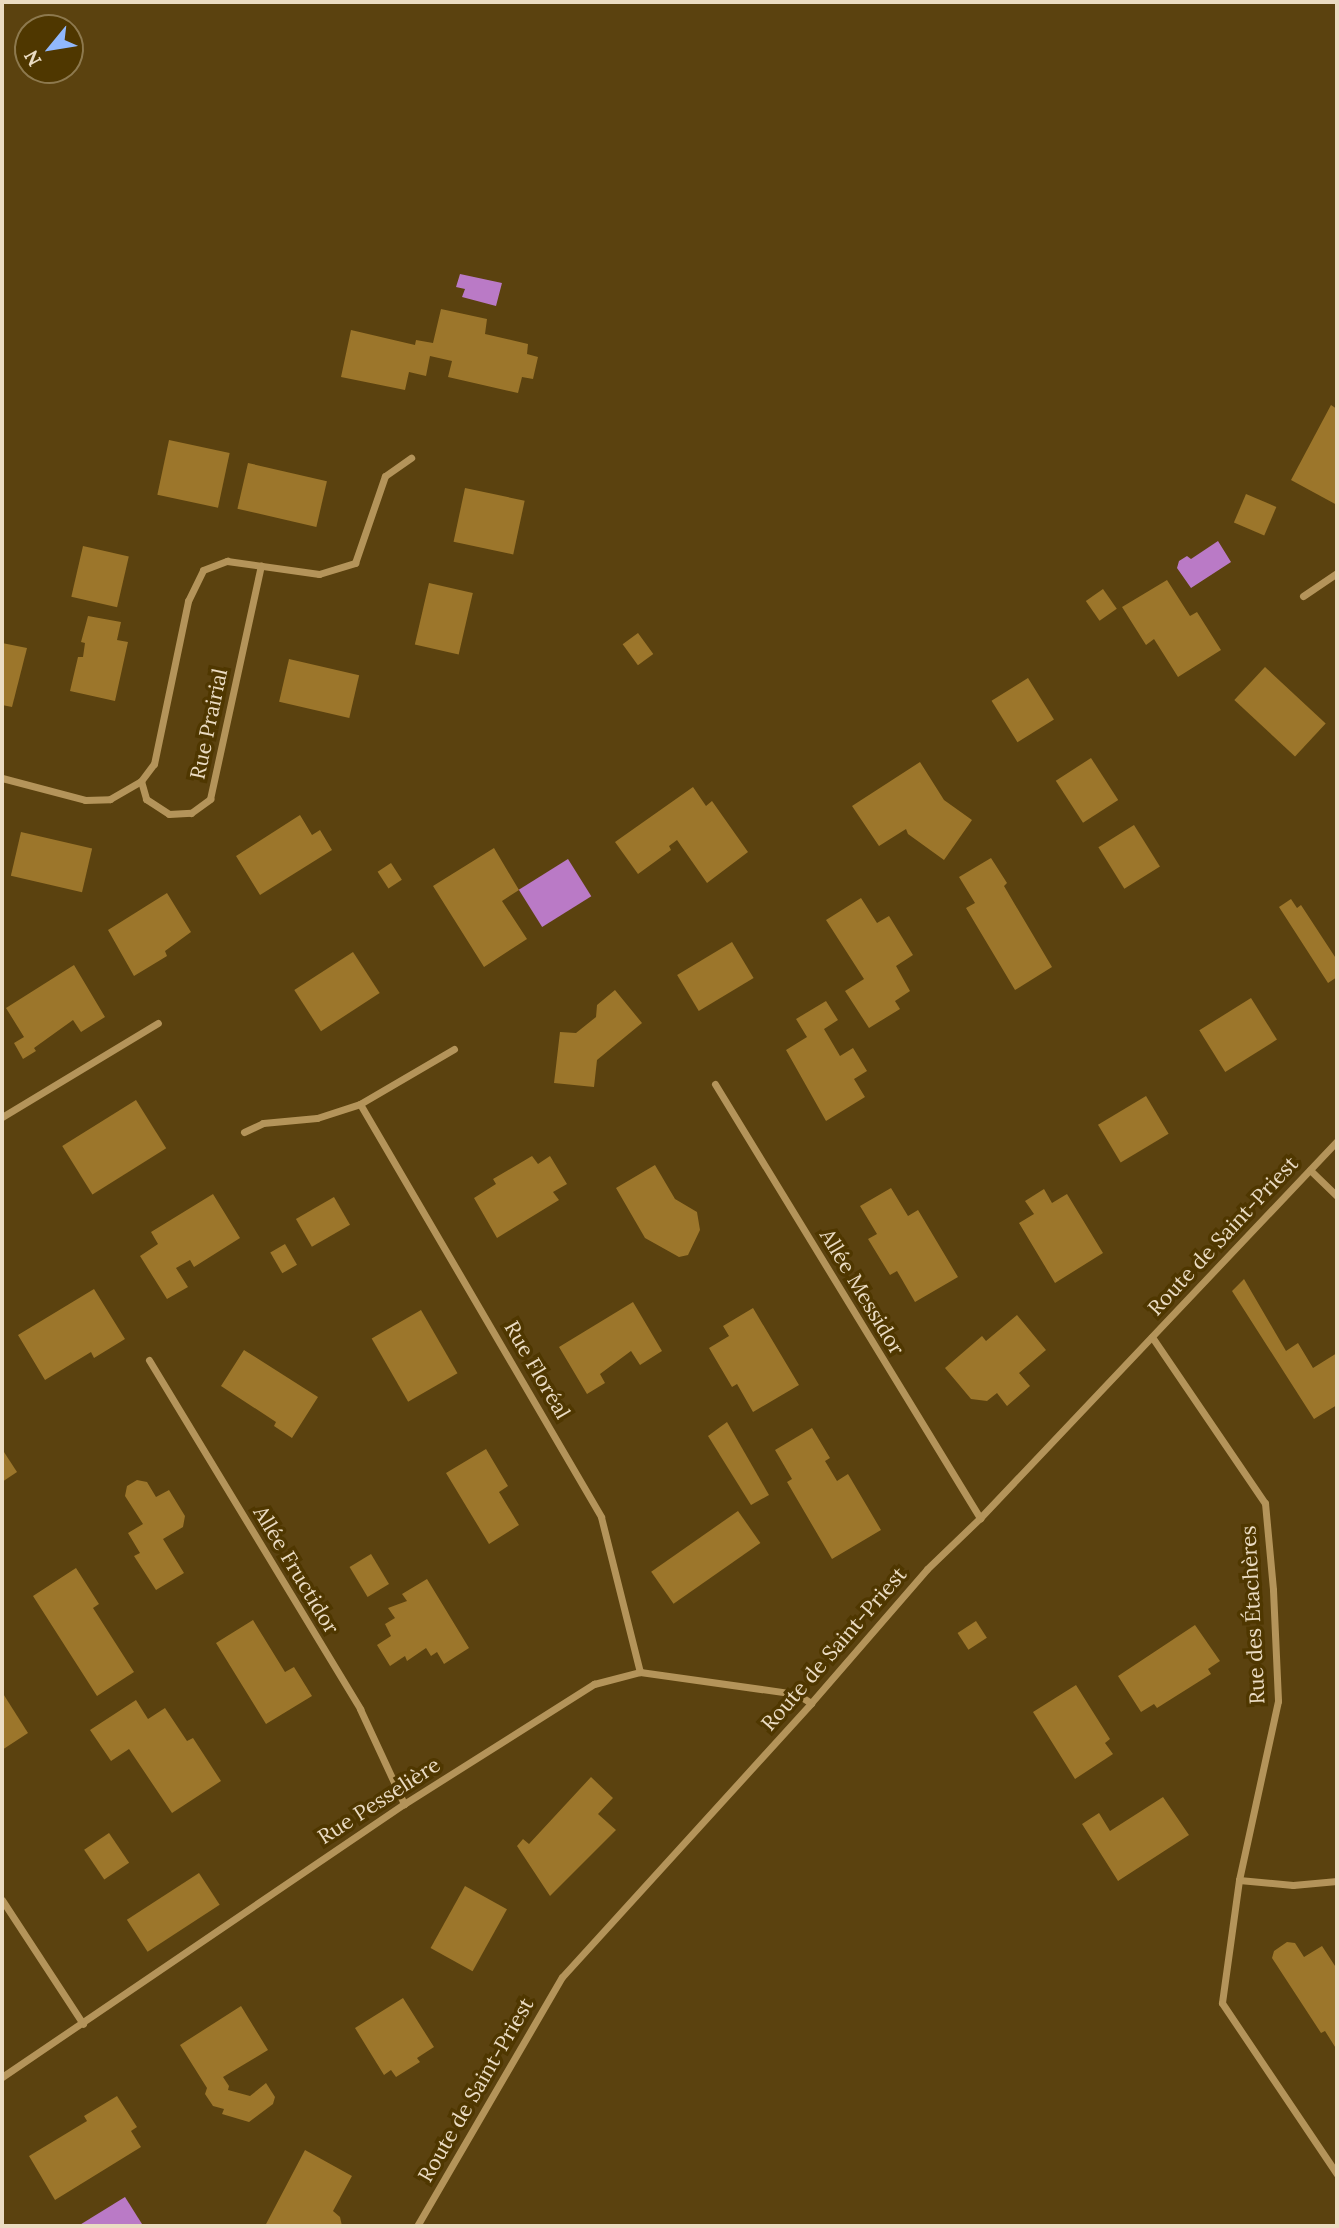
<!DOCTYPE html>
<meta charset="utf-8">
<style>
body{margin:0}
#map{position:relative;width:1339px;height:2228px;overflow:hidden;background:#5b420f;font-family:Lora,serif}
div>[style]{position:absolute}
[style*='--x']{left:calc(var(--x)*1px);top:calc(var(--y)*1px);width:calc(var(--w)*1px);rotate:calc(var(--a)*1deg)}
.water>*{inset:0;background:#ba7ac6;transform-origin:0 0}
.building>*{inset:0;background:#9c762b;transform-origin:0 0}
.street>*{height:7px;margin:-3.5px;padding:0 3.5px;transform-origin:3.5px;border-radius:3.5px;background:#b4945a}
span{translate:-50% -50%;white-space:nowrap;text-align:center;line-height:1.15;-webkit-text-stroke:7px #4f3700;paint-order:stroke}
.street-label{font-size:21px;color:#ebdcc3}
.frame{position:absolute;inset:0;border:4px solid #ebdcc3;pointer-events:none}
.north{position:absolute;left:14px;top:14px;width:70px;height:70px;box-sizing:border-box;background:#4f3700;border:2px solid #8d794e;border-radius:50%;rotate:240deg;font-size:19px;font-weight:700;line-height:28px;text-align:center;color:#ebdcc3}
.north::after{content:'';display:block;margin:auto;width:24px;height:32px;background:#91b8fd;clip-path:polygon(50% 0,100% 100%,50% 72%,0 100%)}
</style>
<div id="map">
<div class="water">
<i style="clip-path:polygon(460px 274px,502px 283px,496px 306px,462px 297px,465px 289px,456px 287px)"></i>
<i style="clip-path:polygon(1218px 541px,1231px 562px,1191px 588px,1177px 568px,1179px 561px,1187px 556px,1191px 559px)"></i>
<i style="left:568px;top:859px;width:44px;height:58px;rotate:58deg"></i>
<i style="clip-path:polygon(125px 2197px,142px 2224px,138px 2226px,78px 2226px)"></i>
</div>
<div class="building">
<i style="clip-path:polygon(441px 309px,487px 319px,485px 334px,528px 344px,527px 354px,538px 357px,533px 379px,522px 377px,518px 393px,448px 377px,452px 361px,430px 356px,426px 376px,409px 372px,405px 390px,341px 377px,351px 330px,415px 345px,416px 340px,433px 343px)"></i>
<i style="clip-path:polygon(1331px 405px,1337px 409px,1337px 505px,1291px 480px)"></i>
<i style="left:169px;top:440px;width:62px;height:56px;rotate:12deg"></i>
<i style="left:248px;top:463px;width:81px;height:47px;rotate:13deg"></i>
<i style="left:465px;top:488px;width:61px;height:55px;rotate:12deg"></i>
<i style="left:1246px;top:494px;width:33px;height:31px;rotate:23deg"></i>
<i style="left:83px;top:546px;width:47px;height:52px;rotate:13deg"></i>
<i style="clip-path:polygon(1167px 580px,1190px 616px,1197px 612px,1221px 650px,1178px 677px,1154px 639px,1146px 645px,1122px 607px)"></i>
<i style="left:429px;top:583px;width:45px;height:63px;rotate:13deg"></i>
<i style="left:1103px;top:589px;width:24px;height:21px;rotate:55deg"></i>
<i style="clip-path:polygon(88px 616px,121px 622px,117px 640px,128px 642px,115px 701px,70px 691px,78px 657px,83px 657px,85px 643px,81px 642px)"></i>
<i style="left:638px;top:633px;width:26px;height:19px;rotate:54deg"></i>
<i style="clip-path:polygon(2px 643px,27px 648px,12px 707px,2px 705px)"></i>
<i style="left:289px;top:659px;width:72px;height:44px;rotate:13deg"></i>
<i style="left:1265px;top:667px;width:83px;height:45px;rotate:43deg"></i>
<i style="left:1028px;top:678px;width:49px;height:43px;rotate:58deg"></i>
<i style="left:1091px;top:758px;width:50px;height:42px;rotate:57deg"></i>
<i style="clip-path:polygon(920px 762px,944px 800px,972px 820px,944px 860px,908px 834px,906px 829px,879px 846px,852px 806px)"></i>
<i style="clip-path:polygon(693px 787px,706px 806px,712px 801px,748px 852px,707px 883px,677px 840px,669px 846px,671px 850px,638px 874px,615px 842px)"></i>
<i style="clip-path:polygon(300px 815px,312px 835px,320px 830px,332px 850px,260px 895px,236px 856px)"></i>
<i style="left:1134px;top:825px;width:49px;height:42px;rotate:58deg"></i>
<i style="left:21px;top:832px;width:73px;height:45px;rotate:13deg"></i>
<i style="clip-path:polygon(494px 848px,519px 890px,502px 901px,527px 939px,484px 967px,433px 886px)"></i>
<i style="clip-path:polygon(991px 858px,1007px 883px,1004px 886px,1052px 967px,1015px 990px,966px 908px,975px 903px,959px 877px)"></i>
<i style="left:391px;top:863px;width:20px;height:16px;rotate:57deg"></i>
<i style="clip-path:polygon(167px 893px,191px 932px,165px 951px,167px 956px,134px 976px,108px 930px)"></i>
<i style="clip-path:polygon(861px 898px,877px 923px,889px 916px,913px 955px,896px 966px,910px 991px,895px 1001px,900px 1009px,869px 1028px,845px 991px,864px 979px,826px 920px)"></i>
<i style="clip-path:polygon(1291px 899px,1297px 908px,1301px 905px,1337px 960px,1337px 977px,1328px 983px,1279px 907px)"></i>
<i style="left:732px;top:942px;width:42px;height:64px;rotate:59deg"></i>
<i style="left:353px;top:952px;width:49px;height:70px;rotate:57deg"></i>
<i style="clip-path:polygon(74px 965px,105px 1017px,81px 1032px,73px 1020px,34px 1048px,36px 1051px,23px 1059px,14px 1043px,24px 1037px,6px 1008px)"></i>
<i style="clip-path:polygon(615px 990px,642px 1023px,597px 1060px,594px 1087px,554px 1083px,560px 1032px,576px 1033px,596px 1017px,597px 1005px)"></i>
<i style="left:1251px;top:998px;width:49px;height:61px;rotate:58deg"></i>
<i style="clip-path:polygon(826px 1001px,838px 1020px,824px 1029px,840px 1056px,853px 1048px,867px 1071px,854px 1079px,865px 1097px,826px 1121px,786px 1050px,807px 1037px,796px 1019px)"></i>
<i style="left:1146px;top:1096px;width:44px;height:56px;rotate:59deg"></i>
<i style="left:136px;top:1100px;width:57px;height:87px;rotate:58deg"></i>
<i style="clip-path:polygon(532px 1156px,538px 1164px,550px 1156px,567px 1184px,553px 1192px,559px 1200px,497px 1238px,474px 1198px,496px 1184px,493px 1179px)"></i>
<i style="clip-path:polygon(655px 1165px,675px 1199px,697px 1212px,700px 1230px,688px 1255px,679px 1257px,645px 1238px,616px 1188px)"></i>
<i style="clip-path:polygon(891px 1188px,908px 1216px,918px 1210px,958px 1277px,915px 1302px,897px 1271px,890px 1275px,868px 1239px,877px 1234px,860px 1206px)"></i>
<i style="clip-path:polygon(1044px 1189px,1052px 1203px,1067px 1194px,1103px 1253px,1055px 1283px,1019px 1223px,1034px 1214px,1025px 1201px)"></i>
<i style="clip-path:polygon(213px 1194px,240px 1238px,194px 1267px,190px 1260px,176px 1268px,188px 1287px,167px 1299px,140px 1256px,158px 1244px,151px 1232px)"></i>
<i style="left:334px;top:1197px;width:32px;height:44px;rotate:60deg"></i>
<i style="left:285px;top:1244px;width:24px;height:17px;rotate:60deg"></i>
<i style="clip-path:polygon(1244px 1279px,1286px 1351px,1298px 1343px,1313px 1368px,1337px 1353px,1337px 1405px,1314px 1419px,1232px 1291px)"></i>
<i style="clip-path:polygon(94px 1289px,125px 1339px,94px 1358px,91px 1352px,45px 1380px,18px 1335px)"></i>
<i style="clip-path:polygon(633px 1302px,662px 1351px,640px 1365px,631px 1351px,600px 1374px,605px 1383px,587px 1394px,559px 1347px)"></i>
<i style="clip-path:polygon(753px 1308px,799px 1385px,753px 1412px,737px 1384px,732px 1387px,709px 1348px,729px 1336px,723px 1326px)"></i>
<i style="left:421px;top:1310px;width:73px;height:57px;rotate:60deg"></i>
<i style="clip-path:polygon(1017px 1315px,1046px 1350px,1019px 1373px,1030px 1386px,1007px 1406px,997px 1393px,987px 1401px,971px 1399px,945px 1368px,982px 1336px,986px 1341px)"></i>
<i style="clip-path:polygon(244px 1350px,318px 1397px,292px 1438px,274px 1426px,276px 1422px,221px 1386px)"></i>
<i style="clip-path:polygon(727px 1422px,769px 1495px,751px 1505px,708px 1436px)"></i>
<i style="clip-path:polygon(812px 1428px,830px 1458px,825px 1461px,837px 1481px,848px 1474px,881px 1530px,832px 1559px,787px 1482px,792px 1479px,775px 1450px)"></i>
<i style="clip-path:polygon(2px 1449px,17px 1472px,2px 1482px)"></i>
<i style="clip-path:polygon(486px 1449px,508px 1486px,499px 1492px,519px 1525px,489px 1544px,446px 1473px)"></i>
<i style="clip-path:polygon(137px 1480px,147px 1482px,156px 1497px,169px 1490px,185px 1516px,183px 1527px,163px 1539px,184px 1573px,156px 1590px,134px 1556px,140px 1553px,128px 1533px,143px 1524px,125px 1496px,127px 1486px)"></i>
<i style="left:738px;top:1511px;width:39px;height:106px;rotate:55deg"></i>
<i style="left:371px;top:1554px;width:35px;height:25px;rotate:59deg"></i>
<i style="clip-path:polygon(76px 1568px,99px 1604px,93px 1608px,134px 1672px,97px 1696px,33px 1596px)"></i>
<i style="clip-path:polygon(427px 1579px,469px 1648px,444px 1664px,437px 1652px,431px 1656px,426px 1648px,407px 1661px,405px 1656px,390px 1666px,377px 1645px,391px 1636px,385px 1624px,395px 1618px,388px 1608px,407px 1601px,402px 1594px)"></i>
<i style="clip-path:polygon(253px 1620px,285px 1672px,294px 1667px,312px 1696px,266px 1724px,216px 1643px)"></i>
<i style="left:976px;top:1621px;width:20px;height:22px;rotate:57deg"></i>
<i style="clip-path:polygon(1195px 1625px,1220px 1661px,1208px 1669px,1211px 1674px,1157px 1708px,1154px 1704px,1141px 1712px,1118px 1676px)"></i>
<i style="clip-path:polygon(1076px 1685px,1110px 1739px,1105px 1743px,1113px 1754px,1075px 1779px,1033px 1712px)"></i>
<i style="clip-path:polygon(2px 1692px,28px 1733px,2px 1750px)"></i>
<i style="clip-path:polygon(136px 1700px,148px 1719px,165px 1708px,187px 1741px,193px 1738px,221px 1781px,172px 1813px,129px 1749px,111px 1761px,90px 1730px)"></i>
<i style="clip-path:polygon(591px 1777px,613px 1798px,598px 1814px,616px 1830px,550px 1896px,517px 1846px,523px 1839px,529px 1844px)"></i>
<i style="clip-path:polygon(1163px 1797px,1189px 1835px,1118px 1881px,1082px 1824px,1099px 1813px,1110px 1831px)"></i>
<i style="left:109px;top:1833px;width:36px;height:30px;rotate:56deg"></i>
<i style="left:199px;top:1873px;width:38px;height:86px;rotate:57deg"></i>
<i style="left:465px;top:1886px;width:48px;height:71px;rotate:29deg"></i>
<i style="clip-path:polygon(1287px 1942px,1295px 1943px,1304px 1957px,1322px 1946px,1337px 1969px,1337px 2050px,1325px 2031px,1321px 2033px,1272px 1958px,1274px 1951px)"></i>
<i style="clip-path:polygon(403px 1998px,434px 2047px,417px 2058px,420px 2062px,396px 2077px,391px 2070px,384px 2075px,355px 2028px)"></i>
<i style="clip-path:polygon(241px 2006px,268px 2050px,223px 2077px,229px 2086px,228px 2090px,250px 2096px,266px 2083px,275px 2097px,273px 2104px,249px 2122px,222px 2114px,224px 2109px,213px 2106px,205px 2094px,207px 2088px,180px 2045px)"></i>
<i style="clip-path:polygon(117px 2096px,137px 2127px,131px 2131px,141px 2147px,55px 2200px,29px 2156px,87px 2121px,84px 2116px)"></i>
<i style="clip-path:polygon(305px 2150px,352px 2176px,333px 2211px,340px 2217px,342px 2226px,265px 2226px)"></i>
</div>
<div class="street">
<i style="--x:1303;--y:596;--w:41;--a:-34.1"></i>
<i style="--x:2;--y:778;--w:86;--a:14.8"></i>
<i style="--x:85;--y:800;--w:25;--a:-2"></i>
<i style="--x:110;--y:799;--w:36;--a:-30"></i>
<i style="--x:141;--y:781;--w:21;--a:-53"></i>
<i style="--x:154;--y:764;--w:167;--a:-78.2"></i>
<i style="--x:188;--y:601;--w:34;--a:-64"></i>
<i style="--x:203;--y:570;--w:26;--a:-21"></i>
<i style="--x:227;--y:561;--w:93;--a:8"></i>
<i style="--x:319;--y:574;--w:38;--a:-17"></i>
<i style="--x:355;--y:563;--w:92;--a:-71"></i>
<i style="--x:385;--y:476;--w:32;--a:-35"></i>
<i style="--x:141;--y:781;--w:19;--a:74"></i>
<i style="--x:146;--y:799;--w:27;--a:33"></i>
<i style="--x:169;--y:814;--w:22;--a:-3"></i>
<i style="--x:191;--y:813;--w:24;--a:-36"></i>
<i style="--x:210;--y:799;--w:239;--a:-77.7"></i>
<i style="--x:454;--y:1049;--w:109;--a:149.7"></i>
<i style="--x:360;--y:1104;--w:478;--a:59.7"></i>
<i style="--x:601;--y:1517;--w:160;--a:75.9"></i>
<i style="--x:715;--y:1084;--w:509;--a:58.59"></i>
<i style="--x:2;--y:1117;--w:182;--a:-31.1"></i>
<i style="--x:244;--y:1132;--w:21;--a:-25"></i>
<i style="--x:263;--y:1123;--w:54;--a:-5.3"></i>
<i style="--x:317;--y:1118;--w:45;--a:-18"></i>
<i style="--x:1310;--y:1170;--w:37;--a:44"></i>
<i style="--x:1152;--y:1337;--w:201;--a:55.8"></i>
<i style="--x:1265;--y:1503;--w:87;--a:84.7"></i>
<i style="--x:1273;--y:1590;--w:111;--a:87.4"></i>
<i style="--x:1278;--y:1701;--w:183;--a:102.3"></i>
<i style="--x:1239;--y:1880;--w:124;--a:97.9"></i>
<i style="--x:1222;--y:2003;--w:206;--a:56.1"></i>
<i style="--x:149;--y:1360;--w:408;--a:58.8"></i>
<i style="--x:360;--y:1709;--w:105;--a:65.1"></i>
<i style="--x:1239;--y:1880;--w:54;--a:5.3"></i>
<i style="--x:1293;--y:1885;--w:44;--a:-5.2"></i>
<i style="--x:2;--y:1900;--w:148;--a:56.8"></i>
<i style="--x:2;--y:2077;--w:486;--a:-34.2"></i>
<i style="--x:404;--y:1804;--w:225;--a:-32.3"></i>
<i style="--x:594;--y:1684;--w:48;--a:-14.6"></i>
<i style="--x:640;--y:1672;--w:159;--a:8"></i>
<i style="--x:797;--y:1694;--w:17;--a:33"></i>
<i style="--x:417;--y:2226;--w:288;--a:-59.8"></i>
<i style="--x:562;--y:1977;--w:370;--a:-47.7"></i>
<i style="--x:811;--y:1703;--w:177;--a:-49.1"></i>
<i style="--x:927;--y:1569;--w:74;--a:-43.9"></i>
<i style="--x:980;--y:1518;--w:519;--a:-46.56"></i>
</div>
<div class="street-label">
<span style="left:209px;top:724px;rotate:-78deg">Rue Prairial</span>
<span style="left:1223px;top:1236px;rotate:-47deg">Route de Saint-Priest</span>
<span style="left:862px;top:1292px;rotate:59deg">Allée Messidor</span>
<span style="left:537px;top:1370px;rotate:60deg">Rue Floréal</span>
<span style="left:296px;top:1570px;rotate:59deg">Allée Fructidor</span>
<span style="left:1253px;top:1615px;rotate:-93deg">Rue des Étachères</span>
<span style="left:834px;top:1649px;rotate:-49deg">Route de Saint-Priest</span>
<span style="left:379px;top:1801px;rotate:-33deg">Rue Pesselière</span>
<span style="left:476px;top:2090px;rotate:-60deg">Route de Saint-Priest</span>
</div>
<div class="frame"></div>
<div class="north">N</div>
</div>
